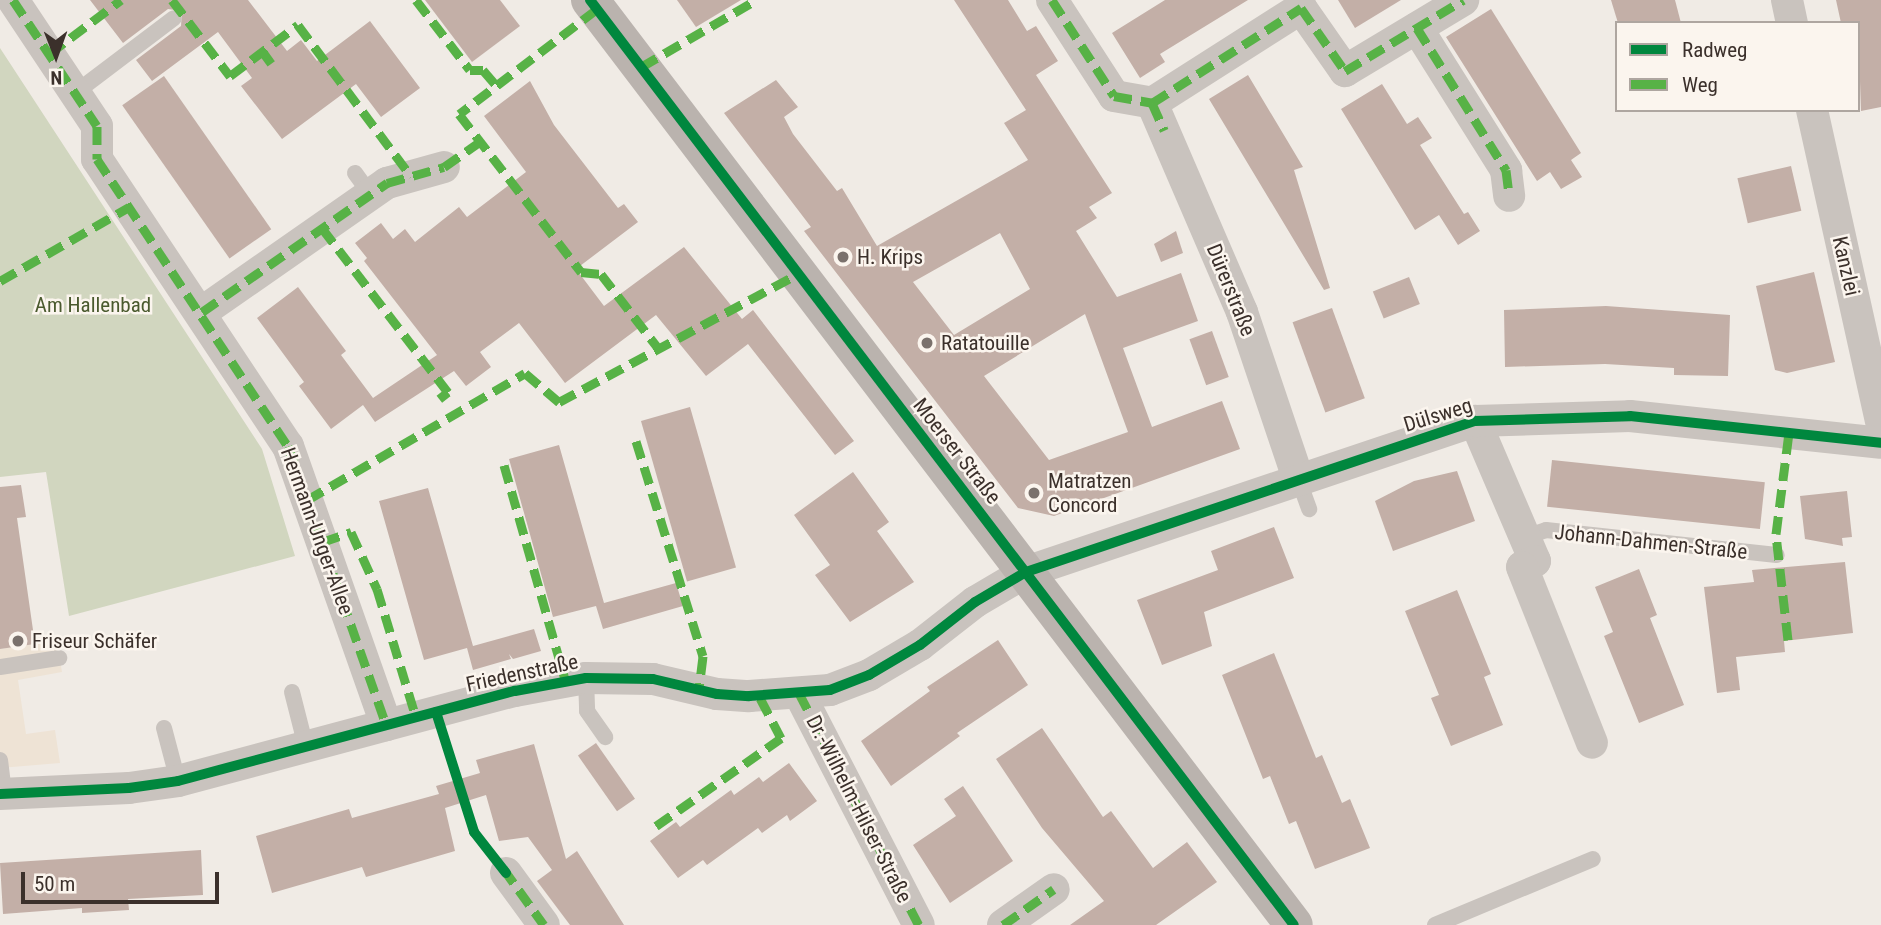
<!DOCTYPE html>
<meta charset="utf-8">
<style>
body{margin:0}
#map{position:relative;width:1881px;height:925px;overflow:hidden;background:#f0ebe5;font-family:"Roboto Condensed",sans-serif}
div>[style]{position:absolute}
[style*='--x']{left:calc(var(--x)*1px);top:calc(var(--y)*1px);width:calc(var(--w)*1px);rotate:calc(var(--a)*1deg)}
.green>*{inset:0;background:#d1d6bf}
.plaza>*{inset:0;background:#eee3d5}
.building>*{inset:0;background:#c3afa7;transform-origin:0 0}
.lane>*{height:16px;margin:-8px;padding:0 8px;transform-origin:8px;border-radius:8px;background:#c9c3be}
.street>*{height:32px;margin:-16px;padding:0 16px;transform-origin:16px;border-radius:16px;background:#c9c3be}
.secondary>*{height:38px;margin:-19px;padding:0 19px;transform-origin:19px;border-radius:19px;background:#bab3ae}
.quiet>*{height:9px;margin-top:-4.5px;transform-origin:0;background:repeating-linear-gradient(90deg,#57b246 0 18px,transparent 0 27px)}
.cycleway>*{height:10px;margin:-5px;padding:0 5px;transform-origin:5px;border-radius:5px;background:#00873e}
.dots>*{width:19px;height:19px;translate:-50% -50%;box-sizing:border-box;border:4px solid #fbf5ee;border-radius:50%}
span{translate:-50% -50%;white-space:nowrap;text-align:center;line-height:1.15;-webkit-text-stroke:5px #fbf5ee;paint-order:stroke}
.poi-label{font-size:21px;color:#3b302b}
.left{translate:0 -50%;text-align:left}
.street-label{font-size:21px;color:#3b302b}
.park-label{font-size:21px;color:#4a5a2e}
.legend{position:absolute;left:1615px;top:21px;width:245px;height:91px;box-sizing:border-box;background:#fbf5ee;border:2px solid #aea6a0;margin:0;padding:9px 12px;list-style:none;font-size:21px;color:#3b302b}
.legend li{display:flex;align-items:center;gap:14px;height:35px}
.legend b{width:35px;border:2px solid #aea6a0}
.north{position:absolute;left:21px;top:21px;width:70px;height:70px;-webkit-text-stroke:5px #fbf5ee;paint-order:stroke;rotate:179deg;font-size:19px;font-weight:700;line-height:28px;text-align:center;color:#3b302b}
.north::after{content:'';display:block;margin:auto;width:24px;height:32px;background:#3b302b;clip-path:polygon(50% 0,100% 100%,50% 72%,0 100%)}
.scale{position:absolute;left:21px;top:872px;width:198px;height:32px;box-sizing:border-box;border:4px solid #3b302b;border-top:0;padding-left:9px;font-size:21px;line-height:24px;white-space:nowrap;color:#3b302b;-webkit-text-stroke:5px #fbf5ee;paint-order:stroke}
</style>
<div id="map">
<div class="green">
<i style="clip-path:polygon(0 48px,262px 449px,295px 556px,69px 616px,46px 472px,0 477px)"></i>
</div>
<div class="plaza">
<i style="clip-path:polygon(57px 641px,62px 672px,18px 680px,26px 734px,55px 730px,60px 763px,0 768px,0 649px)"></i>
</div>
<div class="building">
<i style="clip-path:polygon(90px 0,248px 0,287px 51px,301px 40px,317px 61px,370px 21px,420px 88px,381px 117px,356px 84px,282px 139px,241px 86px,252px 78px,218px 32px,152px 81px,136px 60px,181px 26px,182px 11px,168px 9px,123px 43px)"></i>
<i style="clip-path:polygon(425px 0,500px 0,520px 26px,472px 62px)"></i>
<i style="clip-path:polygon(677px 0,741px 0,696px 27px)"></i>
<i style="clip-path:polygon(evenodd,954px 0,1008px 0,1027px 31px,1036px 26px,1058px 61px,1036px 75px,1112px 193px,1089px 207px,1097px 218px,1076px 231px,1117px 297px,1181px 273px,1198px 321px,1123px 348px,1152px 427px,1222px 401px,1240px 449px,1054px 516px,1018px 508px,804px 231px,811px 227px,724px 113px,776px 80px,798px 107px,784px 117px,793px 134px,837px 191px,842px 188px,877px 246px,1028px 160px,1004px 123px,1026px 110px,954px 0,1000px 233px,1030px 289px,954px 335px,913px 282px,1000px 233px,954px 0,1085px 314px,1128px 432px,1049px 460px,984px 376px,1085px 314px)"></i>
<i style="clip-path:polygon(1165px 0,1248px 0,1160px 54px,1165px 62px,1140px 78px,1112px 33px)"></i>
<i style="clip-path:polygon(1338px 0,1401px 0,1355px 28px)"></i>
<i style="clip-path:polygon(1611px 0,1675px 0,1681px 23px,1618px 23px)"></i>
<i style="clip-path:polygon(1836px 0,1881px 0,1881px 107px,1861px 111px,1858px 23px,1841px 23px)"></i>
<i style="clip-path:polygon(1491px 9px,1581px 153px,1571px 160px,1582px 177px,1561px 189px,1550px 172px,1537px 181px,1446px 37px)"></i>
<i style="clip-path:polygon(1248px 75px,1303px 167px,1294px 170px,1330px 288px,1324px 290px,1209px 99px)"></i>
<i style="left:164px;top:76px;width:187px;height:51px;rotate:55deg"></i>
<i style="clip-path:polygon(530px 81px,554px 125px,618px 208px,624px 204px,638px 222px,576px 269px,604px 306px,684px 247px,742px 319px,753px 310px,854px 441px,835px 455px,748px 344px,706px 376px,656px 315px,565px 383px,519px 323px,480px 352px,491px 367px,466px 386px,454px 371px,375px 422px,363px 405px,331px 429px,299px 386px,304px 382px,257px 318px,298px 287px,346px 351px,341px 355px,373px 398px,437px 355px,364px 261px,367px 258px,355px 243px,381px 223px,393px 239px,405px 229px,415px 242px,459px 207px,467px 217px,526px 172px,484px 116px)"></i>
<i style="clip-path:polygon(1382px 84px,1407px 124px,1418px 117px,1432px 138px,1420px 145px,1464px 214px,1468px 212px,1480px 231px,1458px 245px,1439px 215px,1415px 230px,1341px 109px)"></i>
<i style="left:1791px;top:166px;width:46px;height:55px;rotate:77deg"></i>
<i style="clip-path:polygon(1176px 231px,1183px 253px,1161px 262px,1154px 244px)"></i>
<i style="clip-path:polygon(1814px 272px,1835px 362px,1787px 373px,1775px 370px,1756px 286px)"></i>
<i style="left:1409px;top:277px;width:29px;height:39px;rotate:68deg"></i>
<i style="clip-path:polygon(1606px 306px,1730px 315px,1728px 376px,1674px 375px,1674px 368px,1605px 364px,1505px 367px,1504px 310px)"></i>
<i style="left:1332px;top:308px;width:96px;height:42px;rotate:70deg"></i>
<i style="left:1212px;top:331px;width:49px;height:24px;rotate:70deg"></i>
<i style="left:690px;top:407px;width:167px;height:51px;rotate:74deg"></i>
<i style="clip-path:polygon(559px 445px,604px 603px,676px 583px,683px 606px,603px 629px,596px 606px,553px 617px,509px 459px)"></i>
<i style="left:1552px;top:460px;width:214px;height:47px;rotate:6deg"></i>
<i style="clip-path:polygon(1457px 471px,1475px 521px,1393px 551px,1375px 501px,1414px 481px)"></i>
<i style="clip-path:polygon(853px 472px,889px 522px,877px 531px,914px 582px,850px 622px,815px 575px,830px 565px,794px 515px)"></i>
<i style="clip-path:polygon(21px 485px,26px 517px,17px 518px,35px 644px,0 649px,0 487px)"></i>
<i style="clip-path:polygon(428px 488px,473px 646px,534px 629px,541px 651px,513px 659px,509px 654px,511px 659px,473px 670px,467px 648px,424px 660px,379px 501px)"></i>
<i style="clip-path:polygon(1847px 491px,1852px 537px,1842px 538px,1843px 546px,1805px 539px,1800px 496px)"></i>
<i style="clip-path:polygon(1274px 527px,1294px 578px,1204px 612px,1212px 646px,1162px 665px,1137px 600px,1218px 570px,1211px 551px)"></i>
<i style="clip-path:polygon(1845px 562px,1853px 633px,1784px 641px,1785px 652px,1736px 657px,1740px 690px,1717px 693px,1704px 587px,1754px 582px,1752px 570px)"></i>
<i style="clip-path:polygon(1639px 569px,1657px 615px,1650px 618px,1684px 705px,1639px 723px,1604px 636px,1613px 632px,1595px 587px)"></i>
<i style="clip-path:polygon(1457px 590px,1491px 674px,1484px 677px,1503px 725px,1451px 746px,1431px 698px,1439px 695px,1405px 611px)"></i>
<i style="clip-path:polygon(998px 640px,1028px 685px,957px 733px,960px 736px,891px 786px,861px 741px,930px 691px,927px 687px)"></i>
<i style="clip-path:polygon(1274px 653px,1316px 758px,1322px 755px,1342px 803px,1350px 799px,1370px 848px,1315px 869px,1296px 821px,1289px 824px,1270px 776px,1263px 779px,1222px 675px)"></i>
<i style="clip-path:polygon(1042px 728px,1103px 817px,1111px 811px,1153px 868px,1187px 842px,1217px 882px,1156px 925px,1070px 925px,1104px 901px,1042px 828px,996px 759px)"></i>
<i style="left:596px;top:743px;width:68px;height:22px;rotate:55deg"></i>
<i style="clip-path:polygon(534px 744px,566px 859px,577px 851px,624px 925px,570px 925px,537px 881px,552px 870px,528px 837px,499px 841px,486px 795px,445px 808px,455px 851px,366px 877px,362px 867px,272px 893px,256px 836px,349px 809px,352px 818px,439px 794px,436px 786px,480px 773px,476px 760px)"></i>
<i style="clip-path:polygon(789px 763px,817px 801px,790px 821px,787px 815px,762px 833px,758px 828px,707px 865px,703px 860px,678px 878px,650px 841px,676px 822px,680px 827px,731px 790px,734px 795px,759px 777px,763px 782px)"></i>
<i style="clip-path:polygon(963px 786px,1013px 861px,950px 903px,913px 845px,956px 816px,944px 799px)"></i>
<i style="clip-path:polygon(201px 850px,203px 895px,128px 899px,129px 910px,82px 913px,82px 908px,3px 914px,0 863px)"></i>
</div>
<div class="lane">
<i style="--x:75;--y:93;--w:124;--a:-37.1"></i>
<i style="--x:355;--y:173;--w:27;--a:54"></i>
<i style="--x:1299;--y:481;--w:30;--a:70"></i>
<i style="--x:1525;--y:537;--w:22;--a:-18"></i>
<i style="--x:1546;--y:530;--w:232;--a:6.2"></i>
<i style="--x:0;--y:667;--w:60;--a:-8.7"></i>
<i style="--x:586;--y:678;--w:33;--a:88"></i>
<i style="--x:587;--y:711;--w:32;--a:55"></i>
<i style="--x:292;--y:692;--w:57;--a:75.7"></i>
<i style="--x:164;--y:728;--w:55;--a:75.2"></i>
<i style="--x:0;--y:760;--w:34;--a:83"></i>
<i style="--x:1435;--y:925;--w:171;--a:-22.7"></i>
</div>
<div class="street">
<i style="--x:13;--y:0;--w:151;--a:56.3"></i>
<i style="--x:97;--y:126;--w:33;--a:90"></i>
<i style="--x:97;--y:159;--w:345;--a:56.4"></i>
<i style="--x:288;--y:446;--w:296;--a:70.6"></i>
<i style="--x:1052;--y:0;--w:114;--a:57.1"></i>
<i style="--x:1114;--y:96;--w:39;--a:10"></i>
<i style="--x:1152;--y:103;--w:177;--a:-32.5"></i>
<i style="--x:1301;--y:8;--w:77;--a:55.1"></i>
<i style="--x:1345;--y:71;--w:138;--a:-31"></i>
<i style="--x:1787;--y:0;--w:24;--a:78"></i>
<i style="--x:1417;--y:28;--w:168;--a:57.9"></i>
<i style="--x:1506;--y:170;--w:26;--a:83"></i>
<i style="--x:1152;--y:103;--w:228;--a:66.7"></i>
<i style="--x:1242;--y:312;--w:178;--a:71.4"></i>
<i style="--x:1812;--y:110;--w:319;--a:77.5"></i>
<i style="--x:202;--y:312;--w:226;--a:-34.9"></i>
<i style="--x:387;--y:183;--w:59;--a:-15.7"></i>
<i style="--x:1475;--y:421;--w:152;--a:66.8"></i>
<i style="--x:1535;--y:561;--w:14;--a:155"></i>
<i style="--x:1522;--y:567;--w:189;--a:68.3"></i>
<i style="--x:799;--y:693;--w:261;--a:62.7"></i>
<i style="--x:0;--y:794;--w:129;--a:-2.7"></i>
<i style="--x:129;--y:788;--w:49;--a:-8.1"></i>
<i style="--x:178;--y:781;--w:349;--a:-15"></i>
<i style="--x:515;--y:691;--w:72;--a:-10.4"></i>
<i style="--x:586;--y:678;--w:67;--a:0.9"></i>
<i style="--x:653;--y:679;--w:66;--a:13.2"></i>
<i style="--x:717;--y:694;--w:32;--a:4"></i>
<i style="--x:749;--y:696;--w:81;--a:-4.2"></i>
<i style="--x:830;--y:690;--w:42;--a:-21"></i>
<i style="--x:869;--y:675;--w:59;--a:-30.5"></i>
<i style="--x:920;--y:645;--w:70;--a:-38"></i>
<i style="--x:975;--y:602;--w:59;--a:-30.5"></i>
<i style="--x:1026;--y:572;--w:474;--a:-18.6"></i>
<i style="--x:1475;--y:421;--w:155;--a:-1.8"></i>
<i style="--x:1630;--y:416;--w:252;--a:6.1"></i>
<i style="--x:506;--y:873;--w:64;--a:53.8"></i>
<i style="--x:1003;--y:925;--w:62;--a:-35.2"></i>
</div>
<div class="secondary">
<i style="--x:590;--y:0;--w:1162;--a:52.73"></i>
</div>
<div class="quiet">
<i style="--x:13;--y:0;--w:151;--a:56.3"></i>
<i style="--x:97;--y:126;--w:33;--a:90"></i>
<i style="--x:97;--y:159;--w:345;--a:56.4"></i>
<i style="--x:288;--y:446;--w:296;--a:70.6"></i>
<i style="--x:172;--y:0;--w:96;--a:52.7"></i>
<i style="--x:230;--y:76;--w:85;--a:-36.9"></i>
<i style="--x:298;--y:25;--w:189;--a:53.2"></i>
<i style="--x:416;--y:0;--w:88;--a:52.4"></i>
<i style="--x:470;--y:70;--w:13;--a:0"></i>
<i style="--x:483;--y:70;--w:20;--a:49"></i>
<i style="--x:1052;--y:0;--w:114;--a:57.1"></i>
<i style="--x:1114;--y:96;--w:39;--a:10"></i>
<i style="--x:1152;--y:103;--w:177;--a:-32.5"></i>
<i style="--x:1301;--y:8;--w:77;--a:55.1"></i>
<i style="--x:1345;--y:71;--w:138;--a:-31"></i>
<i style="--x:597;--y:9;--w:173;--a:142.7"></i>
<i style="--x:459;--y:114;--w:200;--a:52.3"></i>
<i style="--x:581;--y:272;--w:20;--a:6"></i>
<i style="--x:601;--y:274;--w:95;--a:52.3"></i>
<i style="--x:1417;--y:28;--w:168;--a:57.9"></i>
<i style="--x:1506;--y:170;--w:26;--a:83"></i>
<i style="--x:263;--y:52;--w:14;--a:54"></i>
<i style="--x:49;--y:54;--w:90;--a:-36.9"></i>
<i style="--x:641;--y:67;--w:133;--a:-30.2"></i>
<i style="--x:1152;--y:103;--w:30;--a:66"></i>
<i style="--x:322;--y:228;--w:207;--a:52.5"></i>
<i style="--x:448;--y:392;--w:11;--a:142"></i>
<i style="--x:0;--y:281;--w:149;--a:-29.8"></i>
<i style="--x:202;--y:312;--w:226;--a:-34.9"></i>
<i style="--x:387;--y:183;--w:59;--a:-15.7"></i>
<i style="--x:444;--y:167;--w:45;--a:-35.1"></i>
<i style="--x:636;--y:441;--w:225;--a:72.7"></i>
<i style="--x:703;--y:656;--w:34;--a:97"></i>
<i style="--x:504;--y:465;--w:226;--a:74.1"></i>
<i style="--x:307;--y:500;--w:252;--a:-30.2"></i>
<i style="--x:525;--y:373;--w:45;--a:40.5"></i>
<i style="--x:559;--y:402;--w:271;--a:-28.2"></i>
<i style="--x:322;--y:542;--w:31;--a:-19"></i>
<i style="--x:351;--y:532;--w:63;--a:65.5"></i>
<i style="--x:377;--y:589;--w:134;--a:73.1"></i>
<i style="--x:1788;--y:640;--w:107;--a:-96.5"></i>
<i style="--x:1776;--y:534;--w:102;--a:-82.7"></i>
<i style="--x:799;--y:693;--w:261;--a:62.7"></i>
<i style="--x:656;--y:826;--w:153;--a:-35.1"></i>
<i style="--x:781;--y:738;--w:47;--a:-117.6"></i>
<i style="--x:503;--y:868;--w:70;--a:54.3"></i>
<i style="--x:1003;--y:925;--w:62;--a:-35.2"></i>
</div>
<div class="cycleway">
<i style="--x:590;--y:0;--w:1162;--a:52.73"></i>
<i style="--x:436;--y:712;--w:126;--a:72.4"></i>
<i style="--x:474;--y:832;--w:52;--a:52"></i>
<i style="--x:0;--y:794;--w:129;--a:-2.7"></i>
<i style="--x:129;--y:788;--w:49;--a:-8.1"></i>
<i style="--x:178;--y:781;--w:349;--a:-15"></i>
<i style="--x:515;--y:691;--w:72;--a:-10.4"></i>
<i style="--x:586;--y:678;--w:67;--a:0.9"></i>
<i style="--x:653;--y:679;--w:66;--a:13.2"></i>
<i style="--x:717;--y:694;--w:32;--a:4"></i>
<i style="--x:749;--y:696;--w:81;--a:-4.2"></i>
<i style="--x:830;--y:690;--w:42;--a:-21"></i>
<i style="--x:869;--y:675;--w:59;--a:-30.5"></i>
<i style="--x:920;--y:645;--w:70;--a:-38"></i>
<i style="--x:975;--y:602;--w:59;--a:-30.5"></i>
<i style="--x:1026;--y:572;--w:474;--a:-18.6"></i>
<i style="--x:1475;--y:421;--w:155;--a:-1.8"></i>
<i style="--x:1630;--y:416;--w:252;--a:6.1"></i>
</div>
<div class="dots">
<i style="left:843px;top:257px;background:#7a716c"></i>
<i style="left:927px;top:343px;background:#7a716c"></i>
<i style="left:1034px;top:493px;background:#7a716c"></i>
<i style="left:18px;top:641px;background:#7a716c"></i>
</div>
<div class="poi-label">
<span class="left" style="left:857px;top:257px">H. Krips</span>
<span class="left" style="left:941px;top:343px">Ratatouille</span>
<span class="left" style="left:1048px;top:493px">Matratzen<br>Concord</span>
<span class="left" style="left:32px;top:641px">Friseur Schäfer</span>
</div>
<div class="street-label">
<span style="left:1846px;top:266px;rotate:77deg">Kanzlei</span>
<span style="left:1231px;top:290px;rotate:68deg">Dürerstraße</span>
<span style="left:1438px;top:415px;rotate:-17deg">Dülsweg</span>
<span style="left:957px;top:451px;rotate:52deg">Moerser Straße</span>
<span style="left:317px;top:531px;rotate:70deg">Hermann-Unger-Allee</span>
<span style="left:1651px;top:542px;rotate:6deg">Johann-Dahmen-Straße</span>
<span style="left:522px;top:673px;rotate:-12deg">Friedenstraße</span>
<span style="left:859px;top:809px;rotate:63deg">Dr.-Wilhelm-Hilser-Straße</span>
</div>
<div class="park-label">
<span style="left:93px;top:305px">Am Hallenbad</span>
</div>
<ul class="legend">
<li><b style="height:9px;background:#00873e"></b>Radweg</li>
<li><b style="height:9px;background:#57b246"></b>Weg</li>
</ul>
<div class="north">N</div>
<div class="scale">50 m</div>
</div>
